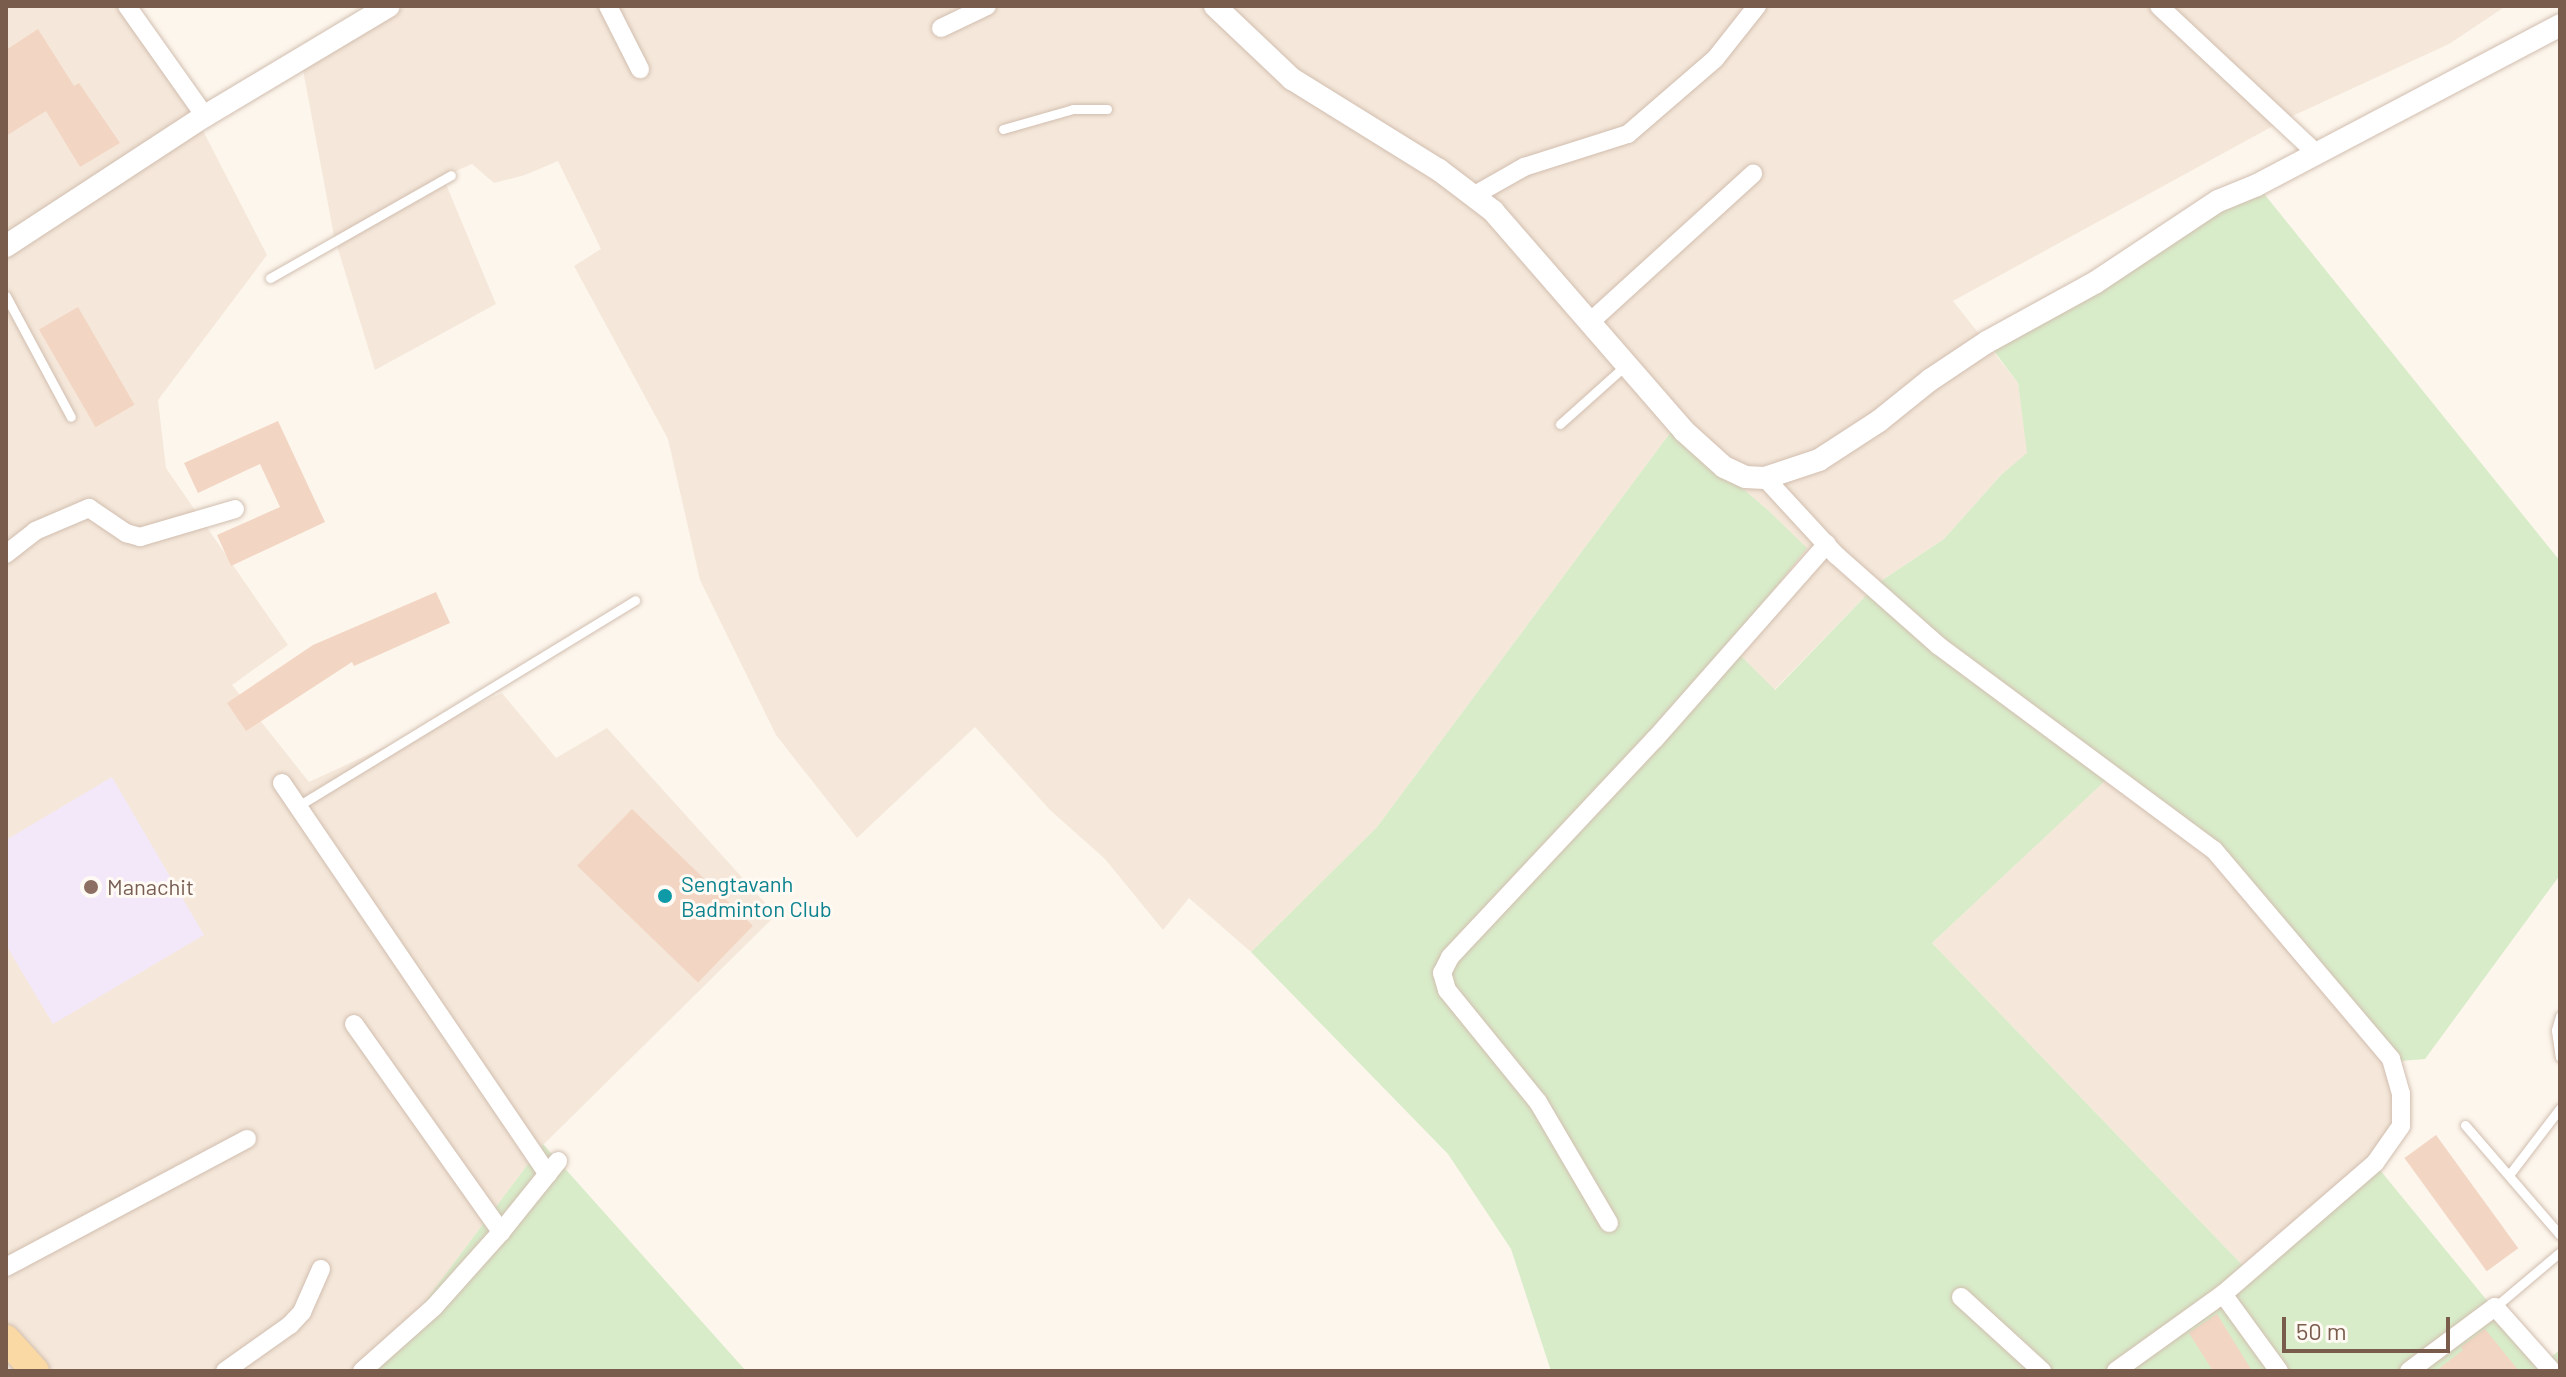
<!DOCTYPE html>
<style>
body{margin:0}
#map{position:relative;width:2566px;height:1377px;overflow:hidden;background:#fdf6ec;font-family:Barlow,sans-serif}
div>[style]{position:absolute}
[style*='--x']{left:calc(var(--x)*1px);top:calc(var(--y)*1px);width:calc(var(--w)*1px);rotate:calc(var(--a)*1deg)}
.residential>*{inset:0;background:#f5e8da}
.education>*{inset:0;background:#f3e8fa}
.green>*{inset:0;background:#d8ecc9}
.building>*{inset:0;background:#f3d5c3;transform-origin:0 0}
.roads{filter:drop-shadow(0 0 2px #d1beb0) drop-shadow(0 0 2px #d1beb0)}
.service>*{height:9px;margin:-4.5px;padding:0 4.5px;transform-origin:4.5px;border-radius:4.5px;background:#fff}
.minor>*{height:18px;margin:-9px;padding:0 9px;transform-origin:9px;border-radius:9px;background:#fff}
.tertiary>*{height:22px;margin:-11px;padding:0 11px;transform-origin:11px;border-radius:11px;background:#fff}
.primary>*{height:28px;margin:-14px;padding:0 14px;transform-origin:14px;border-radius:14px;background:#fbd9a5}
.dots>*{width:22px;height:22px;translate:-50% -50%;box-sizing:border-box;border:4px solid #fffaf3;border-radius:50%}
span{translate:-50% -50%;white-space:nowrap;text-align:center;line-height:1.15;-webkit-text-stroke:6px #fffaf3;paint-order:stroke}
.culture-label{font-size:22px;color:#0d838f}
.left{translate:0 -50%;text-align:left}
.education-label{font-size:22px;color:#785e54}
.frame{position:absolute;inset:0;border:8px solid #7a5c4d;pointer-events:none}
.scale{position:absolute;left:2282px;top:1317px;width:168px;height:36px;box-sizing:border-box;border:4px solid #7a5c4d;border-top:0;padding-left:10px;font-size:24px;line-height:28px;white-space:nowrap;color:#7a5c4d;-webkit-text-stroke:6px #fffaf3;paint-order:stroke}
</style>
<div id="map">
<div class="residential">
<i style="clip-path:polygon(6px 6px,125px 6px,198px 121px,267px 255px,158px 400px,166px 468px,288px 645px,232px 685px,309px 782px,502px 693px,556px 758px,607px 728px,776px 915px,540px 1148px,373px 1371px,6px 1371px)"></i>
<i style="clip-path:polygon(406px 6px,2506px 6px,2449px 44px,2284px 120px,1953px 301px,2018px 383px,2028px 453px,2001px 475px,1944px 539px,1878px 583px,1774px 690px,1730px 645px,1806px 548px,1769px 511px,1673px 429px,1377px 827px,1251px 952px,1189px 898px,1163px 930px,1105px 859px,1050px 810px,975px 727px,857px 838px,776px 735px,700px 580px,668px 439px,574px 266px,601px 249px,558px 161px,525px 175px,494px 183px,472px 164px,443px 177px,496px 304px,375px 370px,334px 236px,303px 70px)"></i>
<i style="clip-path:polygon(2108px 777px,2212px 851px,2388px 1062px,2401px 1126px,2249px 1272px,1932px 943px)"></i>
</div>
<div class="education">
<i style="clip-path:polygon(112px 777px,204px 935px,53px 1024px,6px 945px,6px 840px)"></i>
</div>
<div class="green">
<i style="clip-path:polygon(2257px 185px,2560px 561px,2560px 875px,2425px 1059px,2388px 1062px,2212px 851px,2109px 777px,1932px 943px,2249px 1272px,2375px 1164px,2540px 1365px,2560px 1350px,2560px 1371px,1551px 1371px,1511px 1249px,1448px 1154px,1251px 952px,1377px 827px,1673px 429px,1769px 511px,1807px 548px,1730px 645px,1775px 690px,1878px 583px,1944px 539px,2001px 475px,2027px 453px,2018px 383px,1987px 342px)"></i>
<i style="clip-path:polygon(543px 1144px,746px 1371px,373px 1371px)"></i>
</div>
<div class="building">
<i style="clip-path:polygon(38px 29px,74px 86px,79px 83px,120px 143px,80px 167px,46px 111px,6px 136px,6px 50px)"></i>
<i style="left:78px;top:307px;width:113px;height:45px;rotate:60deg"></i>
<i style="clip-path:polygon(278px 421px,325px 522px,231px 566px,217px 535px,280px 507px,260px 464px,198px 493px,184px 463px)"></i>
<i style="clip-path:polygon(436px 592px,450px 623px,354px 666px,352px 662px,246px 731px,227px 703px,313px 645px)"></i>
<i style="left:632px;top:809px;width:168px;height:79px;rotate:44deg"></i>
<i style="left:2436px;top:1135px;width:140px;height:39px;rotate:54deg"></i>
<i style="clip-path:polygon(2217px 1314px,2252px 1371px,2213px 1371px,2189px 1333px)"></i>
<i style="clip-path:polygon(2485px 1329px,2519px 1371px,2436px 1371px,2463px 1350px,2461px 1347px)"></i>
</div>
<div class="roads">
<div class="service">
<i style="--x:1003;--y:129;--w:73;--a:-15.9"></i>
<i style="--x:1073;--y:109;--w:34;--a:0"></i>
<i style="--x:270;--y:278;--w:208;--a:-29.6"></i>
<i style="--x:6;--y:296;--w:137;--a:61.8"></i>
<i style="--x:1560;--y:424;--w:89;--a:-41.8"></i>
<i style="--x:298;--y:806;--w:395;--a:-31.4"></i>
<i style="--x:2560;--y:1016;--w:15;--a:106"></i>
<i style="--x:2556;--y:1030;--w:27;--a:82"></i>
<i style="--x:2465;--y:1125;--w:145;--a:49.2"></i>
<i style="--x:2509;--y:1175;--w:84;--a:-52.7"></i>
<i style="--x:2495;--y:1307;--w:85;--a:-40.2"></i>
</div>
<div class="minor">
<i style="--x:127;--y:6;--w:135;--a:54.7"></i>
<i style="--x:608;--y:6;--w:71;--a:63.1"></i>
<i style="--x:2159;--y:6;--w:212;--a:43.1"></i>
<i style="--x:941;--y:28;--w:51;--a:-25.6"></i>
<i style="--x:1473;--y:196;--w:59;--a:-29.6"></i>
<i style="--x:1524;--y:167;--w:109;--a:-17.6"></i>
<i style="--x:1628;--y:134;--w:115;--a:-40.8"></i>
<i style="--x:1715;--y:59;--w:68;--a:-51.6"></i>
<i style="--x:1589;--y:323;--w:222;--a:-42.3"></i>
<i style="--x:1765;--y:478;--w:105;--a:47.3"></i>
<i style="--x:1836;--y:555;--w:137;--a:41.5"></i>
<i style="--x:1939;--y:646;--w:342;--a:36.6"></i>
<i style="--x:2214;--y:850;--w:274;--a:49.7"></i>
<i style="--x:2391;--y:1059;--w:36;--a:74"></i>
<i style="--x:2401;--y:1094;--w:32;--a:90"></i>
<i style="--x:2401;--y:1126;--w:45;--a:125.1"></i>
<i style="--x:2375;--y:1163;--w:201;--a:139.2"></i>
<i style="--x:2223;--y:1294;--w:132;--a:144.3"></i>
<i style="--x:6;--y:554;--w:37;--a:-38"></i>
<i style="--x:35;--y:531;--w:59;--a:-23.1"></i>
<i style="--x:89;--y:508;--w:45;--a:34"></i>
<i style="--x:126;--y:533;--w:15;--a:16"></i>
<i style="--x:140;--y:537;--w:99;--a:-16.4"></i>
<i style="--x:282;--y:783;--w:473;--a:55.8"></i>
<i style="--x:354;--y:1024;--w:255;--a:54.7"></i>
<i style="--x:1609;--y:1223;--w:140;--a:-120.4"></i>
<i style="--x:1538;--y:1102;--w:144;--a:-129.1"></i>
<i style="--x:1447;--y:990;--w:18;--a:-106"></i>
<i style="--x:1442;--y:973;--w:18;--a:-63"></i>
<i style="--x:1450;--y:957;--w:299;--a:-46.8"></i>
<i style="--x:1655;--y:739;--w:260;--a:-48.6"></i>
<i style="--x:6;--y:1267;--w:273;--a:-28"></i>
<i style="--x:2223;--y:1294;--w:95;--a:54"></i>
<i style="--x:1961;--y:1297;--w:110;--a:42.4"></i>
<i style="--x:225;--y:1371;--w:80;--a:-35.3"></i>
<i style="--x:290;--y:1325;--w:18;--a:-47"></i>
<i style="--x:302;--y:1312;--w:47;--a:-66.2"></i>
<i style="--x:362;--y:1371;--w:96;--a:-41.6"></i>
<i style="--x:434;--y:1307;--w:101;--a:-48.2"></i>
<i style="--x:501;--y:1232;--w:91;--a:-51.2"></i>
<i style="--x:2409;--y:1371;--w:107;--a:-36.7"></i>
<i style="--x:2495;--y:1307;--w:86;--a:48.3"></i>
</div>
<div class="tertiary">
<i style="--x:1215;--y:6;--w:106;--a:43.5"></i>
<i style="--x:1292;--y:79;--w:173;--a:31.8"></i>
<i style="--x:1439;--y:170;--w:68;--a:37.2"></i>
<i style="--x:1493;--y:211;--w:291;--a:49"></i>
<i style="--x:1684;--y:431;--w:54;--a:42"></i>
<i style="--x:1724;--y:467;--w:23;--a:25"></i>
<i style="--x:1745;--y:477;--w:20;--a:3"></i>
<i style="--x:1765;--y:478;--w:57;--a:-18.4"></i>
<i style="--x:1819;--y:460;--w:72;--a:-33"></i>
<i style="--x:1879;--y:421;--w:65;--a:-38.8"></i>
<i style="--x:1930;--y:380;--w:69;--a:-33.7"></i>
<i style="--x:1987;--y:342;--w:124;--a:-28.8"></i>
<i style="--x:2096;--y:282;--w:146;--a:-33.6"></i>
<i style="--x:2218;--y:201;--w:42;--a:-22.3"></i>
<i style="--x:2257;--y:185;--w:343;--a:-27.8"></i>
<i style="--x:6;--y:246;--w:238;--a:-33.2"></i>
<i style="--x:205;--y:116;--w:214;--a:-30.9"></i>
</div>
<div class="primary">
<i style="--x:6;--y:1339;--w:43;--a:47.8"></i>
</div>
</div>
<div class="dots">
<i style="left:91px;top:887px;background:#8d6e63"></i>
<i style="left:665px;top:896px;background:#0f9aa8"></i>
</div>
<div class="culture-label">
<span class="left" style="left:681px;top:896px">Sengtavanh<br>Badminton Club</span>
</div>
<div class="education-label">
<span class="left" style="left:107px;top:887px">Manachit</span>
</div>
<div class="frame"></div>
<div class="scale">50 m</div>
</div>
